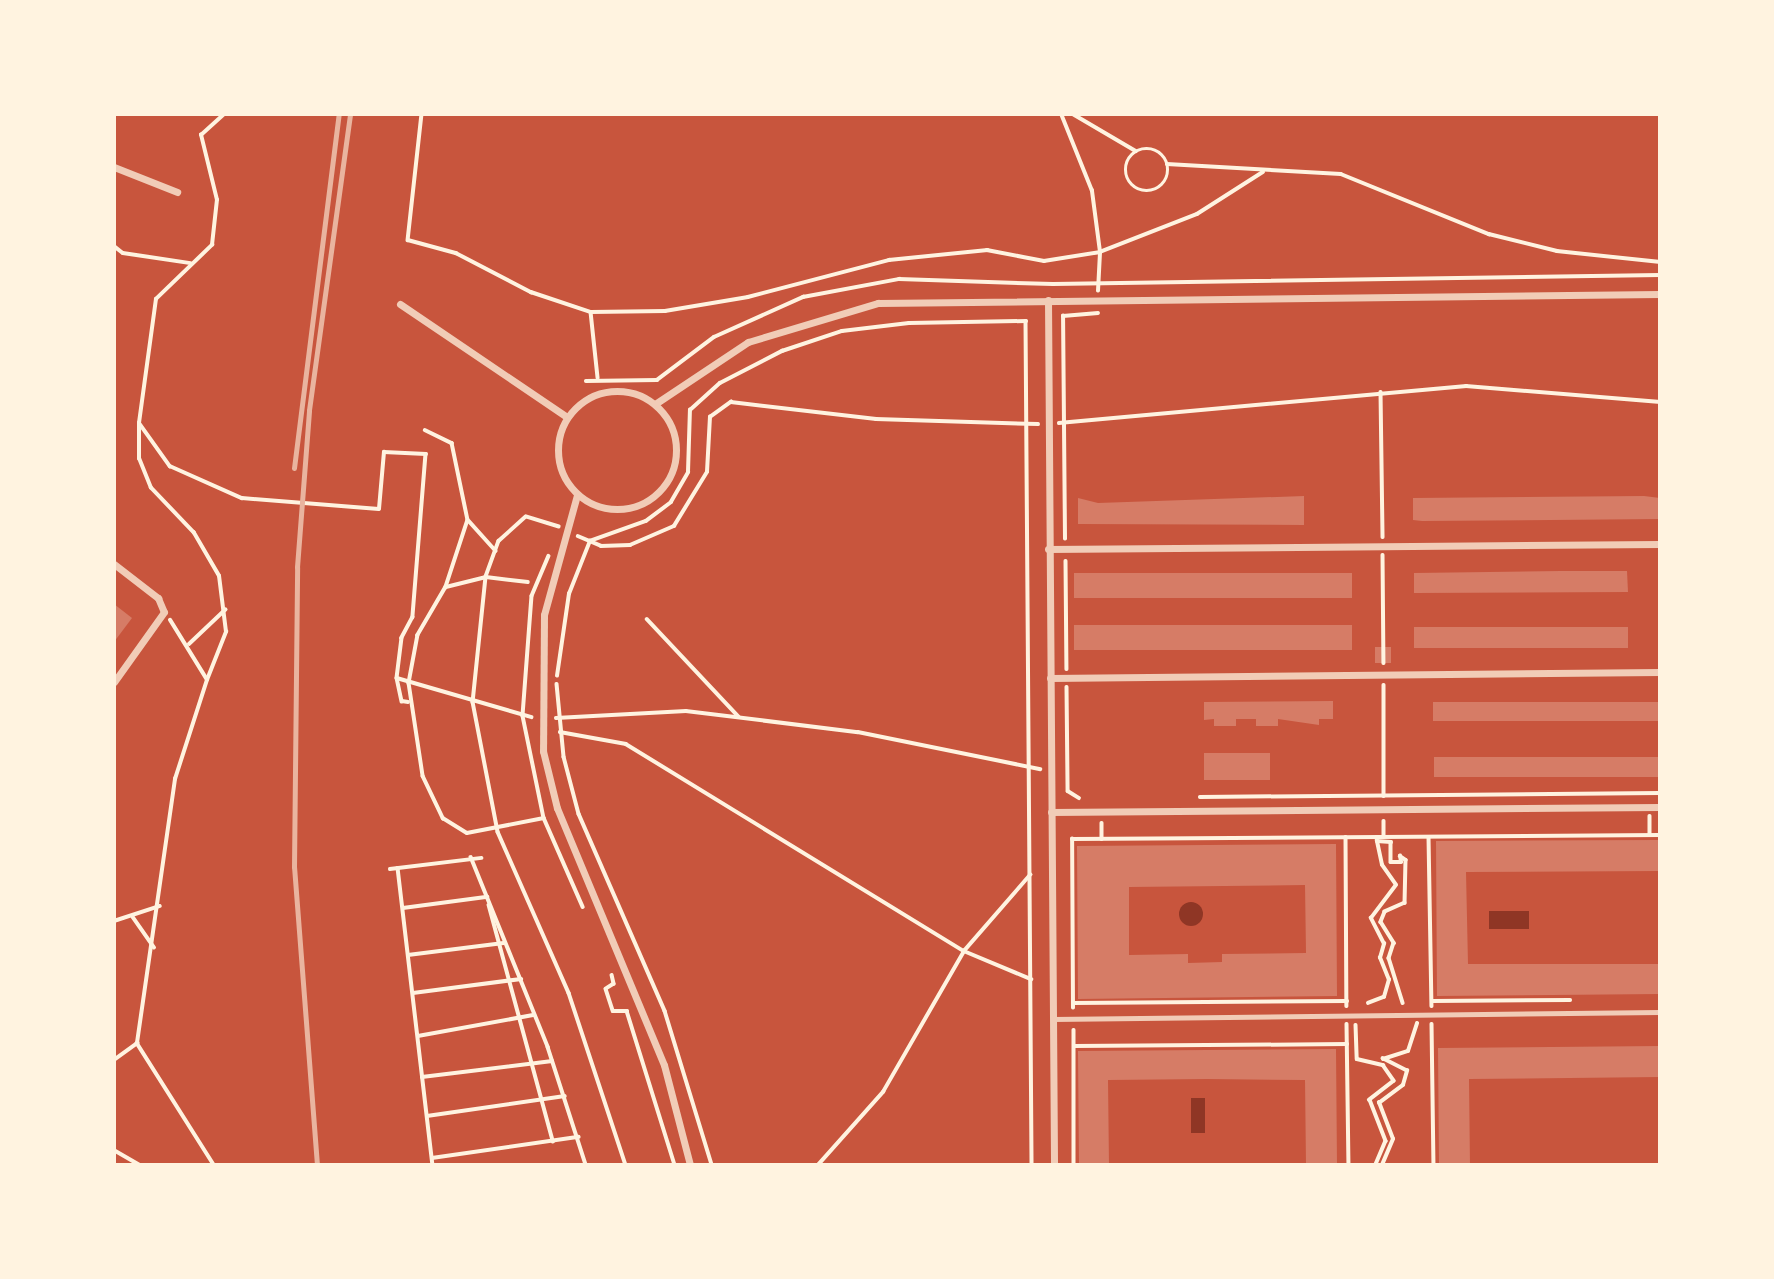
<!DOCTYPE html>
<style>
body{margin:0}
#map{position:relative;width:1774px;height:1279px;overflow:hidden;background:#c8553d;font-family:Georgia,serif}
div>[style]{position:absolute}
[style*='--x']{left:calc(var(--x)*1px);top:calc(var(--y)*1px);width:calc(var(--w)*1px);rotate:calc(var(--a)*1deg)}
.water>*{inset:0;background:#8f3625;transform-origin:0 0}
.round{border-radius:50%}
.building>*{inset:0;background:#d67c66;transform-origin:0 0}
.path>*{height:3.5px;margin:-1.75px;padding:0 1.75px;transform-origin:1.75px;border-radius:1.75px;background:#fff3e0}
.path>.ring{margin:-1.75px;padding:0;box-sizing:content-box;background:none;border:3.5px solid #fff3e0;border-radius:50%}
.pedestrian>*{height:5px;margin:-2.5px;padding:0 2.5px;transform-origin:2.5px;border-radius:2.5px;background:#f1ccb7}
.minor>*{height:7px;margin:-3.5px;padding:0 3.5px;transform-origin:3.5px;border-radius:3.5px;background:#f1ccb7}
.minor>.ring{margin:-3.5px;padding:0;box-sizing:content-box;background:none;border:7px solid #f1ccb7;border-radius:50%}
.rail>*{height:5px;margin:-2.5px;padding:0 2.5px;transform-origin:2.5px;border-radius:2.5px;background:#e9b49f}
span{translate:-50% -50%;white-space:nowrap;text-align:center;line-height:1.15;-webkit-text-stroke:5px #fff3e0;paint-order:stroke}
.frame{position:absolute;inset:0;border:116px solid #fff3e0;pointer-events:none}
</style>
<div id="map">
<div class="water">
<i class="round" style="left:1179px;top:902px;width:24px;height:24px"></i>
<i style="left:1489px;top:911px;width:40px;height:18px"></i>
<i style="left:1191px;top:1098px;width:14px;height:35px"></i>
</div>
<div class="building">
<i style="clip-path:polygon(1304px 496px,1304px 525px,1078px 524px,1078px 498px,1098px 503px)"></i>
<i style="clip-path:polygon(1413px 498px,1644px 496px,1660px 498px,1660px 519px,1422px 521px,1413px 520px)"></i>
<i style="clip-path:polygon(1561px 571px,1627px 571px,1628px 592px,1414px 593px,1414px 573px)"></i>
<i style="left:1352px;top:573px;width:25px;height:278px;rotate:90deg"></i>
<i style="clip-path:polygon(114px 604px,132px 618px,114px 642px)"></i>
<i style="left:1352px;top:625px;width:25px;height:278px;rotate:90deg"></i>
<i style="left:1628px;top:627px;width:21px;height:214px;rotate:90deg"></i>
<i style="left:1375px;top:647px;width:16px;height:16px"></i>
<i style="clip-path:polygon(1333px 701px,1333px 719px,1319px 719px,1319px 725px,1278px 719px,1278px 726px,1256px 726px,1256px 719px,1236px 719px,1236px 726px,1214px 726px,1214px 719px,1204px 720px,1204px 702px)"></i>
<i style="left:1660px;top:702px;width:19px;height:227px;rotate:90deg"></i>
<i style="left:1270px;top:753px;width:27px;height:66px;rotate:90deg"></i>
<i style="left:1660px;top:757px;width:20px;height:226px;rotate:90deg"></i>
<i style="clip-path:polygon(1660px 840px,1660px 871px,1466px 872px,1468px 964px,1660px 964px,1660px 994px,1437px 996px,1436px 841px)"></i>
<i style="clip-path:polygon(evenodd,1336px 844px,1337px 996px,1078px 999px,1077px 846px,1336px 844px,1305px 885px,1306px 953px,1222px 954px,1222px 962px,1188px 963px,1188px 954px,1129px 955px,1129px 887px,1305px 885px)"></i>
<i style="clip-path:polygon(1660px 1046px,1660px 1077px,1469px 1079px,1470px 1165px,1439px 1165px,1438px 1048px)"></i>
<i style="clip-path:polygon(1336px 1049px,1337px 1165px,1306px 1165px,1305px 1080px,1207px 1079px,1108px 1080px,1109px 1165px,1079px 1165px,1078px 1051px)"></i>
</div>
<div class="path">
<i style="--x:422;--y:114;--w:127;--a:96.3"></i>
<i style="--x:408;--y:240;--w:50;--a:15.2"></i>
<i style="--x:456;--y:253;--w:85;--a:27.5"></i>
<i style="--x:531;--y:292;--w:63;--a:18.4"></i>
<i style="--x:591;--y:312;--w:66;--a:83.9"></i>
<i style="--x:1073;--y:114;--w:73;--a:30.4"></i>
<i class="ring" style="left:1126px;top:149px;width:38.5px;height:38.5px"></i>
<i style="--x:1167;--y:164;--w:174;--a:3.3"></i>
<i style="--x:1341;--y:174;--w:160;--a:22.1"></i>
<i style="--x:1489;--y:234;--w:70;--a:14"></i>
<i style="--x:1557;--y:251;--w:104;--a:6.1"></i>
<i style="--x:114;--y:246;--w:11;--a:38"></i>
<i style="--x:123;--y:253;--w:68;--a:8.5"></i>
<i style="--x:114;--y:256;--w:23;--a:90"></i>
<i style="--x:1098;--y:291;--w:39;--a:-87"></i>
<i style="--x:1100;--y:252;--w:104;--a:-21.4"></i>
<i style="--x:1197;--y:214;--w:78;--a:-32.5"></i>
<i style="--x:591;--y:312;--w:74;--a:-0.8"></i>
<i style="--x:665;--y:311;--w:84;--a:-9.6"></i>
<i style="--x:748;--y:297;--w:146;--a:-14.7"></i>
<i style="--x:889;--y:260;--w:99;--a:-5.8"></i>
<i style="--x:987;--y:250;--w:58;--a:10.9"></i>
<i style="--x:1044;--y:261;--w:57;--a:-9.1"></i>
<i style="--x:1100;--y:252;--w:62;--a:-97.5"></i>
<i style="--x:1092;--y:191;--w:83;--a:-111.9"></i>
<i style="--x:586;--y:381;--w:71;--a:-0.8"></i>
<i style="--x:657;--y:380;--w:71;--a:-37"></i>
<i style="--x:714;--y:337;--w:98;--a:-24.2"></i>
<i style="--x:803;--y:297;--w:98;--a:-10.6"></i>
<i style="--x:899;--y:279;--w:154;--a:1.9"></i>
<i style="--x:1053;--y:284;--w:607;--a:-0.85"></i>
<i style="--x:1381;--y:392;--w:145;--a:89.2"></i>
<i style="--x:1059;--y:423;--w:409;--a:-5.2"></i>
<i style="--x:1466;--y:386;--w:195;--a:4.7"></i>
<i style="--x:140;--y:424;--w:52;--a:54.5"></i>
<i style="--x:170;--y:466;--w:79;--a:24"></i>
<i style="--x:242;--y:498;--w:137;--a:4.6"></i>
<i style="--x:379;--y:509;--w:57;--a:-85"></i>
<i style="--x:384;--y:452;--w:42;--a:2.7"></i>
<i style="--x:426;--y:454;--w:164;--a:94.6"></i>
<i style="--x:413;--y:617;--w:24;--a:118"></i>
<i style="--x:402;--y:638;--w:40;--a:97.1"></i>
<i style="--x:397;--y:678;--w:24;--a:78"></i>
<i style="--x:402;--y:701;--w:6;--a:9"></i>
<i style="--x:425;--y:430;--w:30;--a:26"></i>
<i style="--x:452;--y:443;--w:79;--a:78.3"></i>
<i style="--x:468;--y:520;--w:71;--a:108.2"></i>
<i style="--x:446;--y:587;--w:56;--a:120.3"></i>
<i style="--x:418;--y:635;--w:49;--a:100.6"></i>
<i style="--x:409;--y:683;--w:94;--a:81.4"></i>
<i style="--x:423;--y:776;--w:47;--a:64.5"></i>
<i style="--x:443;--y:818;--w:28;--a:32"></i>
<i style="--x:467;--y:833;--w:78;--a:-11"></i>
<i style="--x:469;--y:521;--w:40;--a:48"></i>
<i style="--x:559;--y:527;--w:34;--a:-163"></i>
<i style="--x:526;--y:517;--w:36;--a:138"></i>
<i style="--x:499;--y:541;--w:38;--a:110"></i>
<i style="--x:486;--y:577;--w:126;--a:95.9"></i>
<i style="--x:473;--y:702;--w:132;--a:79.1"></i>
<i style="--x:498;--y:832;--w:176;--a:66.2"></i>
<i style="--x:569;--y:993;--w:181;--a:71.7"></i>
<i style="--x:578;--y:536;--w:25;--a:23"></i>
<i style="--x:601;--y:546;--w:29;--a:-2"></i>
<i style="--x:630;--y:545;--w:48;--a:-23.4"></i>
<i style="--x:674;--y:526;--w:63;--a:-58.6"></i>
<i style="--x:707;--y:472;--w:55;--a:-86.9"></i>
<i style="--x:710;--y:417;--w:26;--a:-36"></i>
<i style="--x:731;--y:402;--w:146;--a:6.7"></i>
<i style="--x:876;--y:419;--w:162;--a:1.8"></i>
<i style="--x:1065;--y:539;--w:223;--a:-90.5"></i>
<i style="--x:1063;--y:316;--w:35;--a:-5"></i>
<i style="--x:1383;--y:555;--w:108;--a:89.5"></i>
<i style="--x:549;--y:556;--w:43;--a:113"></i>
<i style="--x:532;--y:596;--w:120;--a:94.3"></i>
<i style="--x:523;--y:716;--w:104;--a:78.4"></i>
<i style="--x:544;--y:818;--w:97;--a:66.3"></i>
<i style="--x:1066;--y:561;--w:108;--a:89.5"></i>
<i style="--x:446;--y:587;--w:41;--a:-14"></i>
<i style="--x:486;--y:577;--w:42;--a:6.8"></i>
<i style="--x:647;--y:619;--w:134;--a:46.8"></i>
<i style="--x:189;--y:644;--w:50;--a:-43.4"></i>
<i style="--x:557;--y:676;--w:83;--a:-81.7"></i>
<i style="--x:569;--y:594;--w:57;--a:-68.4"></i>
<i style="--x:590;--y:541;--w:59;--a:-19.7"></i>
<i style="--x:646;--y:521;--w:31;--a:-37"></i>
<i style="--x:671;--y:502;--w:34;--a:-60"></i>
<i style="--x:688;--y:472;--w:62;--a:-88.2"></i>
<i style="--x:690;--y:410;--w:40;--a:-42"></i>
<i style="--x:720;--y:383;--w:70;--a:-27.3"></i>
<i style="--x:782;--y:351;--w:63;--a:-18.4"></i>
<i style="--x:842;--y:331;--w:67;--a:-6.8"></i>
<i style="--x:909;--y:323;--w:117;--a:-1"></i>
<i style="--x:1026;--y:321;--w:844;--a:89.59"></i>
<i style="--x:397;--y:678;--w:140;--a:16.2"></i>
<i style="--x:207;--y:680;--w:52;--a:-68.4"></i>
<i style="--x:226;--y:632;--w:56;--a:-97.1"></i>
<i style="--x:219;--y:576;--w:50;--a:-120.2"></i>
<i style="--x:194;--y:533;--w:62;--a:-133.7"></i>
<i style="--x:151;--y:488;--w:31;--a:-112"></i>
<i style="--x:139;--y:459;--w:36;--a:-90"></i>
<i style="--x:139;--y:423;--w:125;--a:-82.2"></i>
<i style="--x:156;--y:299;--w:78;--a:-44"></i>
<i style="--x:212;--y:245;--w:45;--a:-83.7"></i>
<i style="--x:217;--y:200;--w:67;--a:-103.8"></i>
<i style="--x:201;--y:135;--w:31;--a:-42"></i>
<i style="--x:557;--y:684;--w:73;--a:84.5"></i>
<i style="--x:564;--y:757;--w:59;--a:75.3"></i>
<i style="--x:579;--y:814;--w:215;--a:66.4"></i>
<i style="--x:665;--y:1011;--w:161;--a:73"></i>
<i style="--x:1384;--y:685;--w:111;--a:90"></i>
<i style="--x:1067;--y:687;--w:104;--a:89.4"></i>
<i style="--x:1068;--y:791;--w:13;--a:32"></i>
<i style="--x:556;--y:718;--w:130;--a:-3.1"></i>
<i style="--x:686;--y:711;--w:173;--a:7"></i>
<i style="--x:858;--y:732;--w:186;--a:11.5"></i>
<i style="--x:560;--y:732;--w:67;--a:10.3"></i>
<i style="--x:626;--y:744;--w:396;--a:31.5"></i>
<i style="--x:964;--y:951;--w:73;--a:22.7"></i>
<i style="--x:1200;--y:797;--w:460;--a:-0.5"></i>
<i style="--x:1650;--y:816;--w:19;--a:90"></i>
<i style="--x:1384;--y:821;--w:16;--a:90"></i>
<i style="--x:1102;--y:823;--w:16;--a:90"></i>
<i style="--x:1346;--y:837;--w:169;--a:89.7"></i>
<i style="--x:1429;--y:837;--w:169;--a:89"></i>
<i style="--x:471;--y:857;--w:205;--a:67.9"></i>
<i style="--x:548;--y:1047;--w:124;--a:72.1"></i>
<i style="--x:398;--y:868;--w:299;--a:83.3"></i>
<i style="--x:390;--y:869;--w:92;--a:-6.9"></i>
<i style="--x:489;--y:905;--w:245;--a:74.8"></i>
<i style="--x:403;--y:908;--w:85;--a:-7.5"></i>
<i style="--x:133;--y:917;--w:37;--a:55"></i>
<i style="--x:114;--y:921;--w:48;--a:-18.1"></i>
<i style="--x:408;--y:955;--w:96;--a:-7.2"></i>
<i style="--x:612;--y:975;--w:9;--a:77"></i>
<i style="--x:614;--y:984;--w:9;--a:148"></i>
<i style="--x:606;--y:989;--w:23;--a:72"></i>
<i style="--x:613;--y:1011;--w:14;--a:0"></i>
<i style="--x:627;--y:1011;--w:161;--a:72.7"></i>
<i style="--x:413;--y:993;--w:109;--a:-7.4"></i>
<i style="--x:1432;--y:1001;--w:138;--a:-0.4"></i>
<i style="--x:1073;--y:1003;--w:274;--a:-0.4"></i>
<i style="--x:1368;--y:1003;--w:17;--a:-21"></i>
<i style="--x:1384;--y:997;--w:18;--a:-74"></i>
<i style="--x:1389;--y:980;--w:24;--a:-112"></i>
<i style="--x:1380;--y:958;--w:15;--a:-74"></i>
<i style="--x:1384;--y:944;--w:29;--a:-117"></i>
<i style="--x:1371;--y:918;--w:41;--a:-52.9"></i>
<i style="--x:1396;--y:885;--w:24;--a:-125"></i>
<i style="--x:1382;--y:865;--w:25;--a:-102"></i>
<i style="--x:1377;--y:841;--w:14;--a:4"></i>
<i style="--x:1391;--y:842;--w:20;--a:90"></i>
<i style="--x:1391;--y:862;--w:10;--a:0"></i>
<i style="--x:1401;--y:862;--w:6;--a:-99"></i>
<i style="--x:1400;--y:856;--w:7;--a:34"></i>
<i style="--x:1406;--y:860;--w:43;--a:91.3"></i>
<i style="--x:1405;--y:903;--w:22;--a:156"></i>
<i style="--x:1385;--y:912;--w:11;--a:112"></i>
<i style="--x:1381;--y:922;--w:25;--a:58"></i>
<i style="--x:1394;--y:943;--w:16;--a:108"></i>
<i style="--x:1389;--y:958;--w:47;--a:72.7"></i>
<i style="--x:1073;--y:1008;--w:169;--a:-90.3"></i>
<i style="--x:1072;--y:839;--w:588;--a:-0.39"></i>
<i style="--x:1347;--y:1024;--w:141;--a:89.2"></i>
<i style="--x:1432;--y:1024;--w:141;--a:89.2"></i>
<i style="--x:1356;--y:1025;--w:34;--a:88"></i>
<i style="--x:1357;--y:1059;--w:27;--a:13"></i>
<i style="--x:1383;--y:1065;--w:19;--a:55"></i>
<i style="--x:1394;--y:1081;--w:31;--a:142"></i>
<i style="--x:1370;--y:1100;--w:44;--a:68.7"></i>
<i style="--x:1386;--y:1141;--w:26;--a:113"></i>
<i style="--x:1074;--y:1030;--w:135;--a:90"></i>
<i style="--x:418;--y:1036;--w:118;--a:-10.3"></i>
<i style="--x:137;--y:1043;--w:144;--a:57.7"></i>
<i style="--x:1074;--y:1046;--w:273;--a:-0.4"></i>
<i style="--x:114;--y:1060;--w:29;--a:-36"></i>
<i style="--x:137;--y:1043;--w:267;--a:-81.8"></i>
<i style="--x:175;--y:779;--w:104;--a:-72.1"></i>
<i style="--x:207;--y:680;--w:70;--a:-121.7"></i>
<i style="--x:422;--y:1077;--w:131;--a:-7"></i>
<i style="--x:427;--y:1116;--w:139;--a:-8.2"></i>
<i style="--x:114;--y:1150;--w:30;--a:30"></i>
<i style="--x:432;--y:1158;--w:148;--a:-8.2"></i>
<i style="--x:818;--y:1165;--w:98;--a:-48.3"></i>
<i style="--x:883;--y:1092;--w:163;--a:-60.1"></i>
<i style="--x:964;--y:951;--w:101;--a:-49"></i>
<i style="--x:1382;--y:1165;--w:28;--a:-67"></i>
<i style="--x:1393;--y:1139;--w:39;--a:-111"></i>
<i style="--x:1379;--y:1103;--w:30;--a:-37"></i>
<i style="--x:1403;--y:1085;--w:15;--a:-74"></i>
<i style="--x:1407;--y:1071;--w:27;--a:-153"></i>
<i style="--x:1383;--y:1059;--w:26;--a:-18"></i>
<i style="--x:1408;--y:1051;--w:29;--a:-72"></i>
</div>
<div class="pedestrian">
<i style="--x:1053;--y:1019;--w:607;--a:-0.66"></i>
</div>
<div class="minor">
<i style="--x:114;--y:167;--w:68;--a:21.6"></i>
<i style="--x:1048;--y:300;--w:865;--a:89.6"></i>
<i style="--x:400;--y:304;--w:202;--a:34.1"></i>
<i class="ring" style="left:558px;top:391px;width:111px;height:111px"></i>
<i style="--x:655;--y:404;--w:112;--a:-33.7"></i>
<i style="--x:748;--y:342;--w:136;--a:-16.7"></i>
<i style="--x:878;--y:303;--w:782;--a:-0.66"></i>
<i style="--x:577;--y:495;--w:124;--a:105.4"></i>
<i style="--x:544;--y:615;--w:136;--a:90.4"></i>
<i style="--x:543;--y:751;--w:59;--a:76.2"></i>
<i style="--x:557;--y:808;--w:278;--a:67.4"></i>
<i style="--x:664;--y:1065;--w:103;--a:75.4"></i>
<i style="--x:1048;--y:549;--w:612;--a:-0.47"></i>
<i style="--x:114;--y:564;--w:56;--a:37.7"></i>
<i style="--x:158;--y:598;--w:15;--a:67"></i>
<i style="--x:164;--y:612;--w:86;--a:125.5"></i>
<i style="--x:1050;--y:678;--w:610;--a:-0.56"></i>
<i style="--x:1051;--y:812;--w:609;--a:-0.47"></i>
</div>
<div class="rail">
<i style="--x:294;--y:468;--w:357;--a:-82.8"></i>
<i style="--x:317;--y:1165;--w:299;--a:-94.4"></i>
<i style="--x:294;--y:867;--w:300;--a:-89.4"></i>
<i style="--x:297;--y:567;--w:157;--a:-85.6"></i>
<i style="--x:309;--y:410;--w:299;--a:-82.1"></i>
</div>
<div class="frame"></div>
</div>
